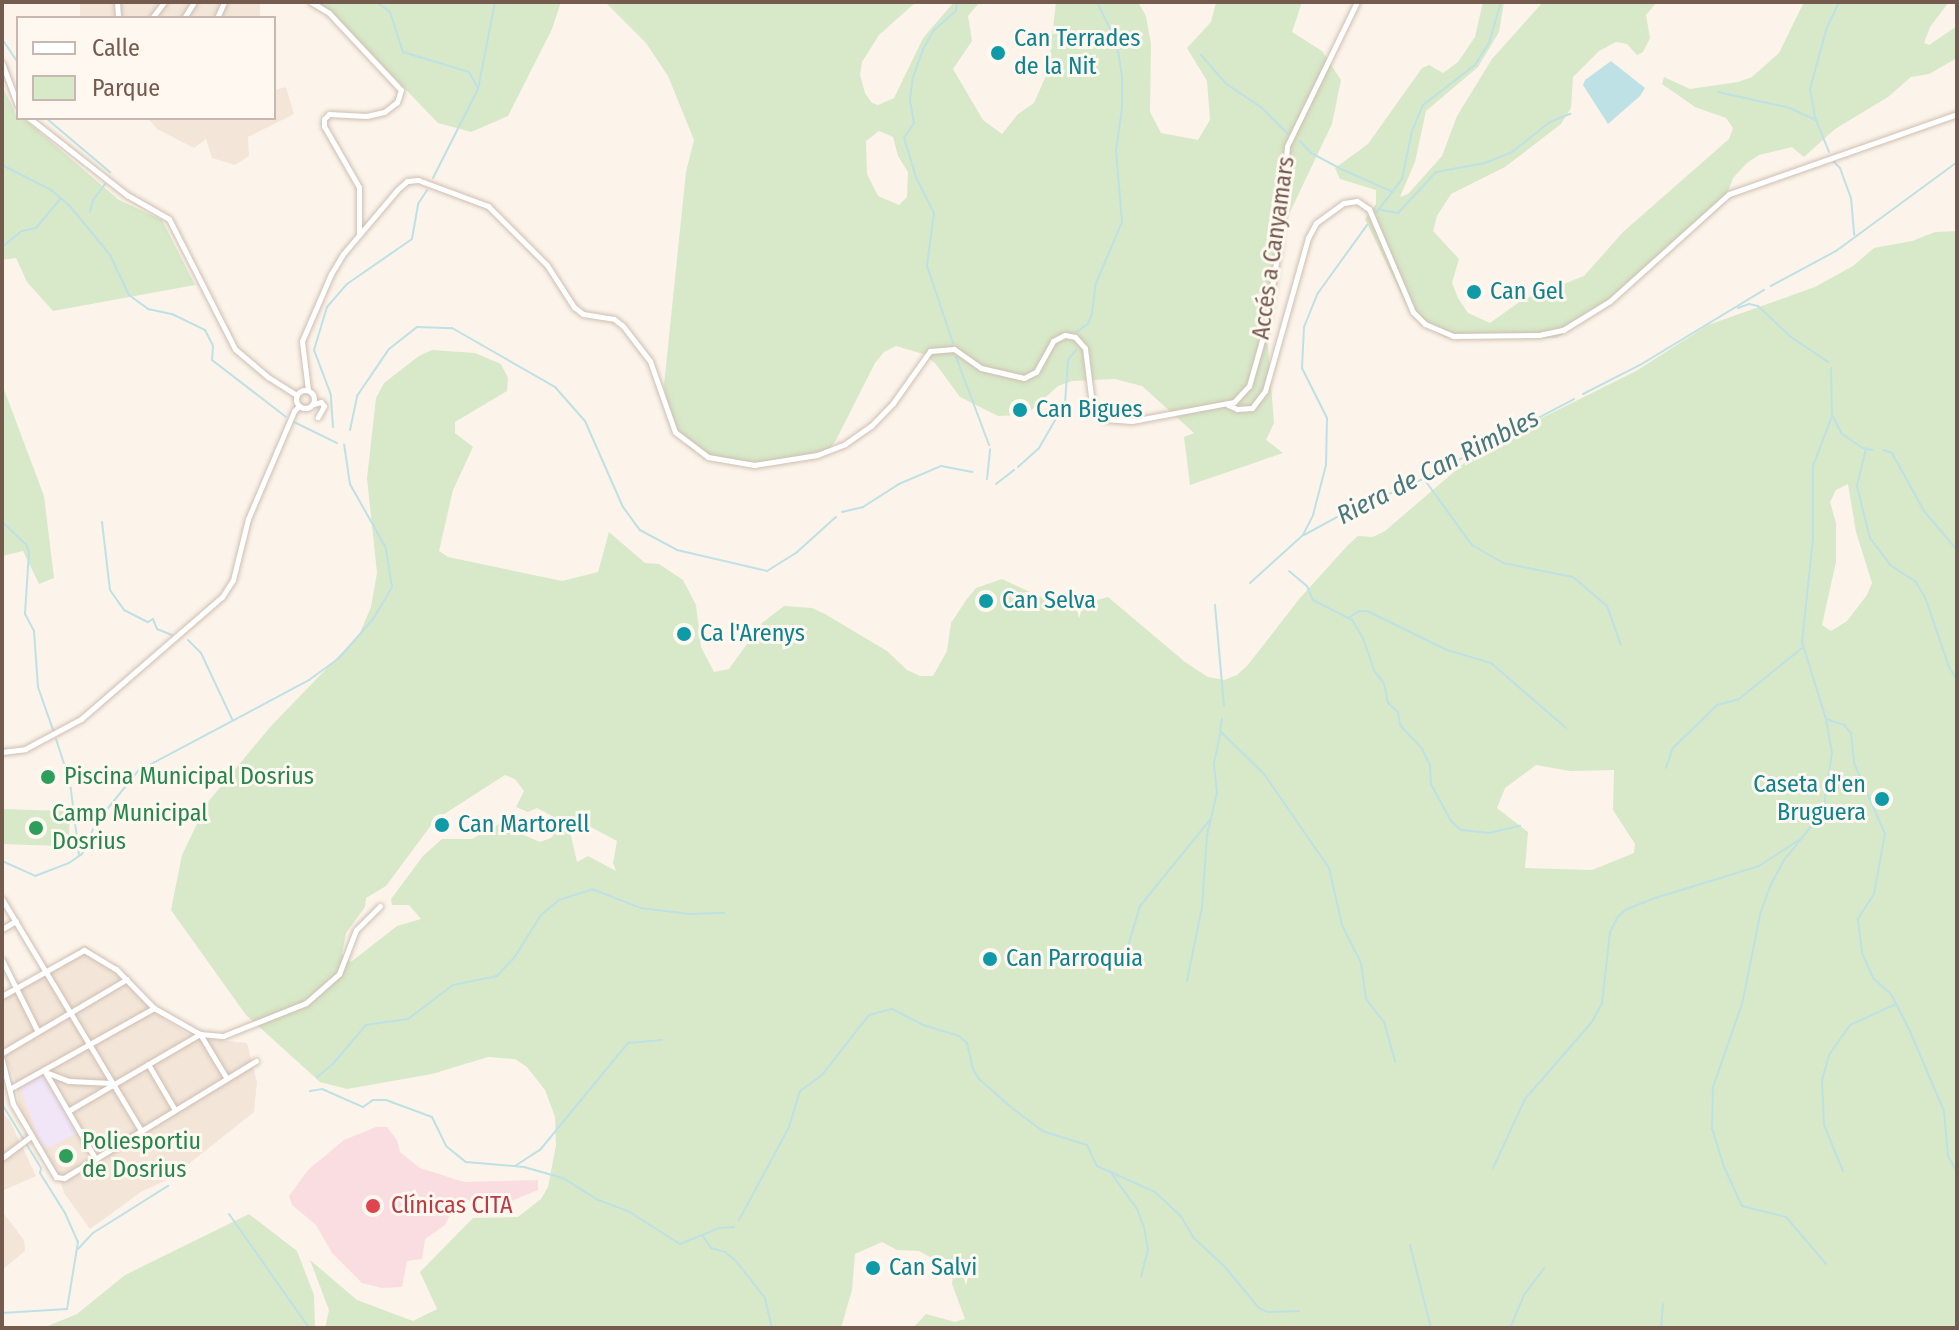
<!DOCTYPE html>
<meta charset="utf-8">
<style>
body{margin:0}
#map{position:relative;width:1959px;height:1330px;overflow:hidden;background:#fcf4ea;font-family:"Fira Sans Condensed",sans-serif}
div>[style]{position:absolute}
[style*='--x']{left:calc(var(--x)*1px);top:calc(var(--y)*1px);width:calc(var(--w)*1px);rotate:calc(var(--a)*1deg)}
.residential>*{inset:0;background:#f3e6d8;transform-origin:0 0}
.education>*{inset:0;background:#f1e6f8}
.medical>*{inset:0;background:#f9dde1}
.green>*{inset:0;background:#d7e9c8;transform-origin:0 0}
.water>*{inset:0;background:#bee1e5}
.stream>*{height:2px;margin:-1px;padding:0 1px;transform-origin:1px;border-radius:1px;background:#bee1e5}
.roads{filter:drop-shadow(0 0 2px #cfbeb2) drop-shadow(0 0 2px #cfbeb2)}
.minor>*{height:5px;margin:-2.5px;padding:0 2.5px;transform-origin:2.5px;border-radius:2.5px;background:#fff}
.minor>.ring{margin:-2.5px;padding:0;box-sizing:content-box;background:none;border:5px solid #fff;border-radius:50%}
.dots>*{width:22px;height:22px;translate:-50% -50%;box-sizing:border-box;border:4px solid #fef8f0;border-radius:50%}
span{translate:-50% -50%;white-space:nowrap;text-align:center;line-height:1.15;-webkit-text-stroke:6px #fef8f0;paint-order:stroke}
.culture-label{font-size:24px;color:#0d838f}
.left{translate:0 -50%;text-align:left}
.right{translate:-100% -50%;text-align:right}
.street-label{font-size:24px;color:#755a4e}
.leisure-label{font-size:24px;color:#27864d}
.health-label{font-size:24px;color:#be3a42}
.water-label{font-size:26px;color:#457980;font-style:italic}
.frame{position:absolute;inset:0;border:4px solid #755a4e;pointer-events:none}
.legend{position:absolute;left:16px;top:16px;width:260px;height:104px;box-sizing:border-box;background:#fef8f0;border:2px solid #c7b9af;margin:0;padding:10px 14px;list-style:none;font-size:24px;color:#755a4e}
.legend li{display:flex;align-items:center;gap:16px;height:40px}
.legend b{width:40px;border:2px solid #c7b9af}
</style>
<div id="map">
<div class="residential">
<i style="left:80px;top:2px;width:180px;height:17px"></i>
<i style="clip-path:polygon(286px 87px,294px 114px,248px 137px,249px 156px,235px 165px,212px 158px,206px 139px,194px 148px,157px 129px,148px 118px,274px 118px,274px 90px)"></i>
<i style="clip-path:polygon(85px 945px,117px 972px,165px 1020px,192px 1037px,247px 1043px,257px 1082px,254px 1112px,171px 1178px,141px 1192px,90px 1229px,64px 1193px,58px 1174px,33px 1135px,19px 1106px,16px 1082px,2px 1050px,2px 998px)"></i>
<i style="clip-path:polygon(2px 1112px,10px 1121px,36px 1176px,2px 1191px)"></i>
<i style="clip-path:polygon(2px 1211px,24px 1240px,25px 1251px,2px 1270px)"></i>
</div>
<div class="education">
<i style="clip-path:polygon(43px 1072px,77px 1133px,46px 1149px,37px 1136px,21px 1087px)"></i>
</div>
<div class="medical">
<i style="clip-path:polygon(376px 1127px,387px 1127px,397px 1140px,400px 1152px,420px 1168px,464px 1182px,538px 1180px,538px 1190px,509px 1202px,506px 1210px,482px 1199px,455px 1204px,445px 1225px,425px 1239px,422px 1259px,407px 1261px,402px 1287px,382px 1288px,362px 1283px,332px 1253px,316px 1225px,292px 1205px,289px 1196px,308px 1170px,344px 1140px)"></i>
</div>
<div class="green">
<i style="clip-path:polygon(317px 2px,561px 2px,552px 29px,508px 116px,471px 132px,438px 123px,330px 11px)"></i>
<i style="clip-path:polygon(evenodd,605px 2px,916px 2px,879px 35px,862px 62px,860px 75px,865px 93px,872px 103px,878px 105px,894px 98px,923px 38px,954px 2px,980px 2px,968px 16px,972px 41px,953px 69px,983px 120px,1002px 134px,1018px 114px,1034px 103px,1048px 71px,1056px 2px,1138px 2px,1146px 16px,1151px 44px,1150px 112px,1161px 133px,1198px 140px,1210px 120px,1207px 81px,1187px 48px,1211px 22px,1216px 2px,1302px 2px,1292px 32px,1322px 51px,1341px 80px,1332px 124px,1290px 212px,1274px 267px,1266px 323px,1274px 423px,1266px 440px,1283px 453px,1190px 485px,1184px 437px,1194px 433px,1142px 386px,1115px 379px,1072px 381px,1058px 386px,1026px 415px,998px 416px,960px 397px,935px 363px,923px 354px,896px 346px,884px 352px,875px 363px,836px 440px,828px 452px,815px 458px,787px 463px,716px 460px,690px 449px,672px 427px,664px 385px,686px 172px,694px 140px,668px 76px,646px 43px,605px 2px,879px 131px,893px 137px,898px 156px,908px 172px,907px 197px,899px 205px,878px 196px,867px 174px,866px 141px,879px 131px)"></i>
<i style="clip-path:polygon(1483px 2px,1504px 2px,1499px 32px,1478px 67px,1426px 111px,1415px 162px,1400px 197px,1408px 194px,1442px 156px,1457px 116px,1492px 59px,1543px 2px,1657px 2px,1646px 15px,1650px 38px,1643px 52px,1637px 55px,1627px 44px,1616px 42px,1599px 51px,1573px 77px,1571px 108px,1561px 124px,1505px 167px,1451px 194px,1437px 216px,1433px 231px,1459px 259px,1452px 283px,1458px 298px,1468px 313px,1490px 323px,1522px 300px,1584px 276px,1623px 232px,1729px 139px,1733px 128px,1726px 118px,1695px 107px,1662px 84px,1664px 77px,1690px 89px,1738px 82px,1752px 77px,1779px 53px,1804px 2px,1949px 2px,1930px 27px,1924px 43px,1929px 45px,1957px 26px,1957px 58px,1929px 74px,1911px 77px,1888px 97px,1835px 129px,1804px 157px,1792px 147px,1759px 155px,1747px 163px,1733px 178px,1723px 205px,1602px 309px,1557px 338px,1446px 338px,1419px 322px,1406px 304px,1365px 219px,1376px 204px,1376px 190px,1340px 179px,1335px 168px,1368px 144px,1422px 68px,1429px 65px,1443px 73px,1458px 62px,1475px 37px)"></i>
<i style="clip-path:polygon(2px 86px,18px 118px,23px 118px,119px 200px,162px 220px,195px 285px,53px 311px,27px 282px,16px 258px,2px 260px)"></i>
<i style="clip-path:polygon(evenodd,1957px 231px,1957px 1328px,913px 1328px,926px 1314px,955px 1322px,965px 1319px,952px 1284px,955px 1261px,930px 1257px,919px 1251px,897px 1250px,882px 1242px,855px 1254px,852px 1290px,841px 1328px,325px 1328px,329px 1310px,310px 1260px,357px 1300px,413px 1321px,437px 1309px,420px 1272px,473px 1218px,518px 1217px,541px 1199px,548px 1187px,556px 1145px,555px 1117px,545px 1090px,527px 1067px,515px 1059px,488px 1057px,432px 1074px,347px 1089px,320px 1082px,246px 1015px,171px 910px,182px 855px,207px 803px,271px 726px,359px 635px,371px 607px,377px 573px,367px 478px,376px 398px,384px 383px,419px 356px,432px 350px,475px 353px,501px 364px,508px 378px,507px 391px,455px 422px,455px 433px,473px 447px,453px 490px,439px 551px,448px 557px,562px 581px,598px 572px,609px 532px,645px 563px,659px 564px,683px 580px,696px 605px,701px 647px,714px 672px,729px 669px,762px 623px,784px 606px,812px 608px,825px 614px,887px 651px,907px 670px,920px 676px,933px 676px,947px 651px,951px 623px,967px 599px,976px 588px,1002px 579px,1066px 609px,1108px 597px,1185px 662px,1208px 677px,1224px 680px,1237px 675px,1247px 666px,1300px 598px,1348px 545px,1358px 536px,1373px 537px,1385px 531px,1483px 447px,1636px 371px,1708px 325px,1815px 287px,1853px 266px,1874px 248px,1912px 241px,1935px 232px,1957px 231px,1848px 484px,1856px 532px,1872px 583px,1867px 595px,1847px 621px,1831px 631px,1822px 625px,1836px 562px,1836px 523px,1830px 502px,1836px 490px,1848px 484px,1957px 231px,1536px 765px,1570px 771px,1614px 770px,1613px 810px,1635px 844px,1634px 853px,1592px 870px,1525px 868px,1528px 832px,1497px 808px,1505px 788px,1536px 765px,1957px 231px,505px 775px,515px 779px,524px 791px,516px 807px,528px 812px,537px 808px,554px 817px,557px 830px,551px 838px,540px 842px,524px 835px,506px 820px,472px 839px,442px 839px,423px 856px,391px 899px,392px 905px,409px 905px,421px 919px,397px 926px,351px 962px,342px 954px,346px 933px,365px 907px,366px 898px,386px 886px,435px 820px,505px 775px,1957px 231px,583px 815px,587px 825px,617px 841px,613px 863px,616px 871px,588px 856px,577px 862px,569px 827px,583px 815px)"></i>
<i style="clip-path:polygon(2px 384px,44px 496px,54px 578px,39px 584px,23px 551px,2px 556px)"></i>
<i style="left:2px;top:809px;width:68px;height:35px;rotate:2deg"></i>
<i style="clip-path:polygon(249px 1214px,297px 1251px,314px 1295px,315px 1328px,43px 1328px,77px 1314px,125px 1275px)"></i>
</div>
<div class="water">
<i style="clip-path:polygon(1611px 61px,1645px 88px,1640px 96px,1608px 124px,1583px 85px,1585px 80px)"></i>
</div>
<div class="stream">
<i style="--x:377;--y:2;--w:16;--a:38"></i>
<i style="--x:390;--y:12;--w:42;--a:72"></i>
<i style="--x:403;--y:52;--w:69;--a:16.9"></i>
<i style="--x:469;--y:72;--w:18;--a:61"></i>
<i style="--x:2;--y:39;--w:29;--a:56"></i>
<i style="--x:1201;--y:55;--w:37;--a:49"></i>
<i style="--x:1225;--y:83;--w:45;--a:34"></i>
<i style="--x:1262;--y:108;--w:35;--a:45"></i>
<i style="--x:1718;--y:92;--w:74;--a:12.5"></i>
<i style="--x:1790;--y:108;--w:29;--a:25"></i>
<i style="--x:46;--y:118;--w:84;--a:40.2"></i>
<i style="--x:1300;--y:141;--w:16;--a:47"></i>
<i style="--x:1311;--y:153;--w:34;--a:28"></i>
<i style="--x:1341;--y:169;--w:57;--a:23.9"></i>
<i style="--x:1829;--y:152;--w:38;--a:-112"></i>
<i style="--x:1815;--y:117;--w:28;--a:-100"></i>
<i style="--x:1810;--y:89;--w:64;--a:-74.7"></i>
<i style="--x:1827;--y:27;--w:28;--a:-64"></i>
<i style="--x:1833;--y:161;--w:10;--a:45"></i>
<i style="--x:1840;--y:168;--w:32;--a:70"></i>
<i style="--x:1851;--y:198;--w:37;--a:85"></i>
<i style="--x:2;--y:165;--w:55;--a:27"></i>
<i style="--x:51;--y:190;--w:23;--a:40"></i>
<i style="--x:69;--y:205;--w:65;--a:50.6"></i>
<i style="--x:110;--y:255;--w:44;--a:64.6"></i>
<i style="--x:129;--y:295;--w:24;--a:36"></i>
<i style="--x:148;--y:309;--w:25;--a:12"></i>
<i style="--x:172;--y:314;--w:37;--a:26"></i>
<i style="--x:205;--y:330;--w:18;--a:63"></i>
<i style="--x:213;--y:346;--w:14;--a:94"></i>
<i style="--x:212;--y:360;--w:93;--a:37.6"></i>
<i style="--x:433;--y:178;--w:100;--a:-63.2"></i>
<i style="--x:478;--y:89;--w:89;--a:-78.9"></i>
<i style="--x:1381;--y:210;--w:17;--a:10"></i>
<i style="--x:1398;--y:213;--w:56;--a:-47.2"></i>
<i style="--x:1436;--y:172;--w:50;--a:-10.4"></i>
<i style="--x:1485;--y:163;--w:29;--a:-22"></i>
<i style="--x:1512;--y:152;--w:48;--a:-38.3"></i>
<i style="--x:1550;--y:122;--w:22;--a:-22"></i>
<i style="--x:90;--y:212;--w:12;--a:-76"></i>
<i style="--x:93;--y:200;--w:20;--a:-53"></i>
<i style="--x:1377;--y:212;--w:41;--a:-52.9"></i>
<i style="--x:1402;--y:179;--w:49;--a:-78.2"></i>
<i style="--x:1412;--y:131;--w:28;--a:-67"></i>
<i style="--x:1423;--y:105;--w:66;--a:-37.6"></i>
<i style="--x:1475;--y:65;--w:26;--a:-58"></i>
<i style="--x:1489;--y:43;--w:43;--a:-73.7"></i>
<i style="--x:2;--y:247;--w:26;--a:-39"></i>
<i style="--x:22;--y:231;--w:14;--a:-12"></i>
<i style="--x:36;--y:228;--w:38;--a:-50"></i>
<i style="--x:1771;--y:286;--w:74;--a:-28.3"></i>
<i style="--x:1836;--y:251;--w:150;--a:-36.3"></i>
<i style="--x:1738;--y:308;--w:12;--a:-20"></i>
<i style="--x:1749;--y:304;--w:9;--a:13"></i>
<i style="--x:1758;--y:306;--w:45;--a:43.2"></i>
<i style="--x:1791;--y:337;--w:45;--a:34"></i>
<i style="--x:1076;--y:332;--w:14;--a:-34"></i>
<i style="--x:1088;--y:324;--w:11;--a:-68"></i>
<i style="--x:1092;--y:314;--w:31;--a:-83"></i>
<i style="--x:1096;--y:283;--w:66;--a:-66.9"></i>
<i style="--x:1122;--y:222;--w:72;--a:-94.8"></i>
<i style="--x:1116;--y:150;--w:41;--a:-81.7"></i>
<i style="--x:1122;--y:109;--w:33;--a:-90"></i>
<i style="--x:1122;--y:76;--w:33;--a:-99"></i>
<i style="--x:1117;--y:43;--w:46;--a:-116"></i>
<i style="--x:953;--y:343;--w:81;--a:-108.7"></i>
<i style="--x:927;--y:266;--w:53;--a:-82.5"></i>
<i style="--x:934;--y:213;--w:40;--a:-116.6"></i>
<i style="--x:916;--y:177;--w:41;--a:-107.1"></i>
<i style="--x:904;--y:138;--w:18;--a:-56"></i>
<i style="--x:914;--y:123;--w:23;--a:-100"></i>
<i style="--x:910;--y:100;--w:23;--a:-83"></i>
<i style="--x:913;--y:77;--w:30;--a:-70"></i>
<i style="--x:923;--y:49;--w:22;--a:-60"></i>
<i style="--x:934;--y:30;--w:29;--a:-41"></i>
<i style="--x:956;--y:11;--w:9;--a:-84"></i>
<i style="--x:956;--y:357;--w:94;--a:69.4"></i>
<i style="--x:1831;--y:368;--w:48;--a:88.8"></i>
<i style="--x:1832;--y:416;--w:53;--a:110.8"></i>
<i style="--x:1813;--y:466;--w:72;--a:90"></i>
<i style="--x:1813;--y:538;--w:105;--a:96"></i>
<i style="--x:1802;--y:642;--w:81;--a:72.7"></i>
<i style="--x:1826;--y:719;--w:19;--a:18"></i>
<i style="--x:1844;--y:725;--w:11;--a:49"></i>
<i style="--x:1851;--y:733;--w:30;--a:84"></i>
<i style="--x:1854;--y:763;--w:77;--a:66.4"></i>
<i style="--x:1885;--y:834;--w:61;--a:100.4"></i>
<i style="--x:1874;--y:894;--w:30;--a:123"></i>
<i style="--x:1858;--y:919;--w:34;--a:83"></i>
<i style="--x:1862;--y:953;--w:27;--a:66"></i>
<i style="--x:1873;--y:978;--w:24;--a:42"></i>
<i style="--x:1891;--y:994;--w:39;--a:63"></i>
<i style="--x:1909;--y:1029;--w:89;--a:66.9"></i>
<i style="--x:1944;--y:1111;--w:45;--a:84.9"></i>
<i style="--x:1948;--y:1156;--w:18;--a:61"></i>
<i style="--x:1583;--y:394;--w:64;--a:-27"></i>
<i style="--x:1640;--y:365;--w:145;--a:-31.2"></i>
<i style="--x:1833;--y:417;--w:19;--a:62"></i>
<i style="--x:1842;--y:434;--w:25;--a:34"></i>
<i style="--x:1863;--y:448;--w:10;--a:11"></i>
<i style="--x:294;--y:422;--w:48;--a:26"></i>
<i style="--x:333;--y:427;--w:32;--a:-94"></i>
<i style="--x:331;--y:395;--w:48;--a:-110.7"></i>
<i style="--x:314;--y:350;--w:45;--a:-73.2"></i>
<i style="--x:327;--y:307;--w:30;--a:-49"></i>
<i style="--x:347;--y:284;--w:79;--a:-34.7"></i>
<i style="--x:412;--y:239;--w:36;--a:-80"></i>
<i style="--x:418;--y:204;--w:17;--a:-57"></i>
<i style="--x:350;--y:430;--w:35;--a:-78"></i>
<i style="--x:357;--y:396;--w:57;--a:-55.8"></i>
<i style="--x:389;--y:349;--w:36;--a:-38"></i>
<i style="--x:417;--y:327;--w:35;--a:2"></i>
<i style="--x:452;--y:328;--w:119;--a:29.8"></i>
<i style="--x:555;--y:387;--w:45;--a:48.6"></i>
<i style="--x:585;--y:421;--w:94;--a:66.2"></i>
<i style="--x:623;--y:507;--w:29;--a:54"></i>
<i style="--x:640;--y:530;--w:42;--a:28.4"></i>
<i style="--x:677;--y:550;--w:92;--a:13.1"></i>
<i style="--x:767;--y:571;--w:34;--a:-32"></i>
<i style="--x:796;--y:553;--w:54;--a:-42"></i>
<i style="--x:1866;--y:449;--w:38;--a:104"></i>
<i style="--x:1857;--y:486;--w:54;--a:76"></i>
<i style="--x:1870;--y:538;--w:34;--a:53"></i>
<i style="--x:1890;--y:565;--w:30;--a:33"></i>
<i style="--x:1915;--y:581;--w:19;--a:58"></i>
<i style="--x:1925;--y:597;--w:74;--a:71.1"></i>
<i style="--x:1949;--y:667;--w:15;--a:58"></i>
<i style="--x:1957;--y:680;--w:16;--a:90"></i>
<i style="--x:1883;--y:450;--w:9;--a:18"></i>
<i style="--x:1892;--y:453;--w:66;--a:61.1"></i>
<i style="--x:1924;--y:511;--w:51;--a:49.8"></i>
<i style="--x:1018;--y:467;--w:28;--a:-42"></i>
<i style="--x:1039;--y:448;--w:52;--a:-60"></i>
<i style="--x:1065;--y:403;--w:43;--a:-86"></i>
<i style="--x:1068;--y:360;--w:13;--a:-51"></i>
<i style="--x:987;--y:479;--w:30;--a:-84"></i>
<i style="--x:1424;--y:479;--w:82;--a:54"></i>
<i style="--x:1472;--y:545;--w:36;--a:30"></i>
<i style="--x:1503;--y:563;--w:71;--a:11.3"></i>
<i style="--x:1573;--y:577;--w:45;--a:40.5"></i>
<i style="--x:1607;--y:606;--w:41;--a:70.3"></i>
<i style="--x:996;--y:484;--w:23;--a:-38"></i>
<i style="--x:842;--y:512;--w:22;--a:-13"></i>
<i style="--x:863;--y:507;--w:43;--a:-32.6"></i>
<i style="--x:899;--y:484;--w:46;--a:-23.2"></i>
<i style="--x:941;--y:466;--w:32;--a:11"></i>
<i style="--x:2;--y:522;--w:33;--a:43"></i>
<i style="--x:26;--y:544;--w:9;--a:69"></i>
<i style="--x:29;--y:552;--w:62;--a:93.7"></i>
<i style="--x:25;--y:614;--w:19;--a:62"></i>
<i style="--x:34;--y:631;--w:56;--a:85.9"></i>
<i style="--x:38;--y:687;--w:46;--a:70.8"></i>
<i style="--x:102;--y:522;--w:68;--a:83.3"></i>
<i style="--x:110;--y:590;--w:24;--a:55"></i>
<i style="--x:124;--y:610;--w:27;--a:27"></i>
<i style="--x:148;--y:622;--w:6;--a:-31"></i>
<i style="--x:153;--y:619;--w:11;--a:68"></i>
<i style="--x:157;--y:629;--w:16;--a:22"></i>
<i style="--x:1304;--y:535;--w:50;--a:-28.6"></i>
<i style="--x:1348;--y:511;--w:70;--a:-22.6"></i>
<i style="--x:1413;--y:484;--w:182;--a:-27.8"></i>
<i style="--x:1289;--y:571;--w:23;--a:40"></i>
<i style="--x:1307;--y:586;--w:15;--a:67"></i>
<i style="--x:1313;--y:600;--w:44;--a:27.1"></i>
<i style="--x:1352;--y:620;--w:21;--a:59"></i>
<i style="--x:1363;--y:638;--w:36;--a:71"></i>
<i style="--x:1375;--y:672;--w:14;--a:51"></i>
<i style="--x:1384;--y:683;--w:20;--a:79"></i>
<i style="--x:1388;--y:703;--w:13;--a:42"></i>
<i style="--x:1398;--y:712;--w:13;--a:81"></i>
<i style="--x:1400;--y:725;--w:33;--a:47"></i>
<i style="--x:1422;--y:749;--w:18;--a:63"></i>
<i style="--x:1430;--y:765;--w:19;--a:87"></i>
<i style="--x:1431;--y:784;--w:42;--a:61.6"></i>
<i style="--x:1451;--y:821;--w:13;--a:42"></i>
<i style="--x:1461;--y:830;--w:28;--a:6"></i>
<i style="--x:1489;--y:833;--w:32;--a:-13"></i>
<i style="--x:1250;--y:583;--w:72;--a:-42.2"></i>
<i style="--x:1303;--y:535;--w:22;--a:-63"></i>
<i style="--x:1313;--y:515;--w:52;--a:-75.4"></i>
<i style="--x:1326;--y:465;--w:47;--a:-88.8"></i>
<i style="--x:1327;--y:418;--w:56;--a:-116.6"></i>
<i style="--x:1302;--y:368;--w:41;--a:-87.2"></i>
<i style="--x:1304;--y:327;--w:37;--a:-68"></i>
<i style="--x:1318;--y:293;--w:84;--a:-54.2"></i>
<i style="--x:1215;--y:605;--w:101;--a:84.9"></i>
<i style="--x:1348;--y:618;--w:13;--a:-32"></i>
<i style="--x:1359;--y:611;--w:8;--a:0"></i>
<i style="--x:1367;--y:611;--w:89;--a:26"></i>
<i style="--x:1447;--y:650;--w:46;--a:16.5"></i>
<i style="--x:1491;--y:663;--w:99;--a:40.9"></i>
<i style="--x:188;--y:640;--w:18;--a:45"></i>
<i style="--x:201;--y:653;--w:73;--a:64.8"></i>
<i style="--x:1222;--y:719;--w:12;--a:99"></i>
<i style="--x:1220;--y:731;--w:62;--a:44.3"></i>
<i style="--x:1264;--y:774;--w:114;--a:55.3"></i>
<i style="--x:1329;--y:868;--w:58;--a:77.2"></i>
<i style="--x:1342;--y:925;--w:42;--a:63.4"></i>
<i style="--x:1361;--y:963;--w:36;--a:82"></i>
<i style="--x:1366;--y:999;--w:29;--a:52"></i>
<i style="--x:1384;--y:1022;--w:41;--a:74.2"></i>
<i style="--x:1826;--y:719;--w:35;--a:80"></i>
<i style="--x:1832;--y:753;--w:60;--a:98.7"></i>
<i style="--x:1823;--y:812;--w:62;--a:129.1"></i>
<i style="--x:1784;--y:860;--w:27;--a:118"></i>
<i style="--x:1771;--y:884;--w:33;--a:110"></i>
<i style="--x:1760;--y:915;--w:91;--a:101.4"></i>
<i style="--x:1742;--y:1004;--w:88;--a:109.3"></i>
<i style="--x:1713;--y:1087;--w:41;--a:91.4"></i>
<i style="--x:1712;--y:1128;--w:41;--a:72.9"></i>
<i style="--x:1724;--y:1167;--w:43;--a:65.2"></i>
<i style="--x:1742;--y:1206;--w:45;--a:14"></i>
<i style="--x:1786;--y:1217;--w:62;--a:49.6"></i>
<i style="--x:56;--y:739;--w:45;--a:72"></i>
<i style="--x:70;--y:782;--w:74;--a:83"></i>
<i style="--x:1666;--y:768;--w:21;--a:-71"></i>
<i style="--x:1673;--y:748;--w:62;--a:-44.3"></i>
<i style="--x:1717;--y:705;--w:23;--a:-15"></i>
<i style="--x:1739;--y:699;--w:81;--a:-39"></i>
<i style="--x:2;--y:861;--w:36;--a:24"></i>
<i style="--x:35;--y:876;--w:36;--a:-21"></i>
<i style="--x:69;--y:863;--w:16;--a:-35"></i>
<i style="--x:82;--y:854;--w:34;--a:-66"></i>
<i style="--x:96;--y:823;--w:67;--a:-51.1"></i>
<i style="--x:138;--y:771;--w:194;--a:-28"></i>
<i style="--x:309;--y:680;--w:37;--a:-36"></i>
<i style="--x:339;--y:658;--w:52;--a:-48.9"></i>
<i style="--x:373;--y:619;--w:37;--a:-59"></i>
<i style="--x:392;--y:587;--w:39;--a:-99"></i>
<i style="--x:386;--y:548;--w:73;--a:-119.4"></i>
<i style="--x:350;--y:484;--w:40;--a:-98.5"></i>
<i style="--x:1125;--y:956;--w:52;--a:-73.3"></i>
<i style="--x:1140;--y:906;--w:111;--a:-50.9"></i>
<i style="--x:1187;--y:981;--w:76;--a:-78.5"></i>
<i style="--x:1202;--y:907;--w:72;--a:-86"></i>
<i style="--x:1207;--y:835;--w:43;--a:-76.6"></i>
<i style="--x:1217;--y:793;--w:30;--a:-96"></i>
<i style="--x:1214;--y:763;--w:30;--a:-78"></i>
<i style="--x:317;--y:1077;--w:19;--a:-39"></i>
<i style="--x:332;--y:1065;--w:52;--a:-49.6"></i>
<i style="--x:366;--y:1025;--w:42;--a:-8.1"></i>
<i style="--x:408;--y:1019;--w:56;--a:-37.1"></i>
<i style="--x:453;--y:985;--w:45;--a:-11.6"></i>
<i style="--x:497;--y:976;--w:25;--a:-47"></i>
<i style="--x:514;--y:958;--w:51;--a:-57.9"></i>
<i style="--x:541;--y:915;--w:23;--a:-40"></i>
<i style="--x:559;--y:900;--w:35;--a:-18"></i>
<i style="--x:592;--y:889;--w:53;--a:21.2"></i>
<i style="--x:641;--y:908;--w:49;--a:7"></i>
<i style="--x:690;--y:914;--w:35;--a:-2"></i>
<i style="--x:310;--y:1091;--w:12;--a:-9"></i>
<i style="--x:322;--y:1089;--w:45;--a:23.7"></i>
<i style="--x:363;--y:1107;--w:12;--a:-35"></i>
<i style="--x:373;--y:1100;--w:13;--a:0"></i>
<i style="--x:386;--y:1100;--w:49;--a:20.3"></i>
<i style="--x:432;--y:1117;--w:32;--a:64"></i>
<i style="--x:446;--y:1146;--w:26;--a:39"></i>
<i style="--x:466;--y:1162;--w:58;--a:4.9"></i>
<i style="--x:524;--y:1167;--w:41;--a:15.8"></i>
<i style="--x:563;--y:1178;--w:39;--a:32"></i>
<i style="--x:596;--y:1199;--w:34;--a:21"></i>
<i style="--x:628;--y:1211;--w:62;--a:32.4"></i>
<i style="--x:680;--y:1244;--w:42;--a:-22.3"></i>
<i style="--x:719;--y:1228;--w:15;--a:-4"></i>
<i style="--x:2;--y:1104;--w:75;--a:58.6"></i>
<i style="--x:41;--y:1168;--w:5;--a:101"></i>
<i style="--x:40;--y:1173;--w:47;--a:58"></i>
<i style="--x:65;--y:1213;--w:32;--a:66"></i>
<i style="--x:78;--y:1242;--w:68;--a:99.3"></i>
<i style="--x:67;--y:1309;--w:65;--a:176.5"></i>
<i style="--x:515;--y:1166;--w:30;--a:-33"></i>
<i style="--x:540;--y:1150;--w:139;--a:-50.6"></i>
<i style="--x:628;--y:1043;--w:34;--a:-5"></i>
<i style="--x:1493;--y:1168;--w:76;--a:-65.1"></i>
<i style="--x:1525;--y:1099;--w:102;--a:-49"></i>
<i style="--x:1592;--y:1022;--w:21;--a:-62"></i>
<i style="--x:1602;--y:1003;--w:71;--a:-83.6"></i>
<i style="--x:1610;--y:932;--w:16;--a:-63"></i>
<i style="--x:1617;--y:918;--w:11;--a:-45"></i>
<i style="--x:1625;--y:910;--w:29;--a:-22"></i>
<i style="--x:1652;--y:899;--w:112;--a:-17.1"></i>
<i style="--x:1759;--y:866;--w:48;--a:-33"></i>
<i style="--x:1843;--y:1171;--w:50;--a:-112.4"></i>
<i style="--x:1824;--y:1125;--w:45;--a:-92.5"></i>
<i style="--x:1822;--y:1080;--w:26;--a:-74"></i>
<i style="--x:1829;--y:1055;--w:37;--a:-55"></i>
<i style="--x:1850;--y:1025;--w:51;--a:-24.5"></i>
<i style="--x:1111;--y:1173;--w:44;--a:54.2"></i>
<i style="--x:1137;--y:1209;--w:19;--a:69"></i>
<i style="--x:1144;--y:1227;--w:22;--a:80"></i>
<i style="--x:1148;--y:1249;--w:29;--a:104"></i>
<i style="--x:229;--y:1214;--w:139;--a:54.9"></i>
<i style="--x:739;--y:1220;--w:106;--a:-61.7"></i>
<i style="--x:789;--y:1127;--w:38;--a:-73"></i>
<i style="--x:800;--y:1091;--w:27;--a:-36"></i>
<i style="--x:822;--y:1075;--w:76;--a:-51.9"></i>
<i style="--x:869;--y:1015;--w:24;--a:-15"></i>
<i style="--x:892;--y:1009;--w:35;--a:27"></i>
<i style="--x:923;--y:1025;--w:38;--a:17"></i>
<i style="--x:959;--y:1036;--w:11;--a:41"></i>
<i style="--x:967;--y:1043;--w:27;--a:77"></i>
<i style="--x:973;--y:1069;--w:12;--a:59"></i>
<i style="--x:979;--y:1079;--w:44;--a:41.3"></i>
<i style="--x:1012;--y:1108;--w:38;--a:37"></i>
<i style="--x:1042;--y:1131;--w:47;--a:17.3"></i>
<i style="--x:1087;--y:1145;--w:23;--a:65"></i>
<i style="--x:1097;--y:1166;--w:64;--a:24.1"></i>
<i style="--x:1155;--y:1192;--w:34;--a:43"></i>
<i style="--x:1180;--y:1215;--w:27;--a:59"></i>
<i style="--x:1194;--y:1238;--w:42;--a:43.1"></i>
<i style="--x:1225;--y:1267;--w:53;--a:50.3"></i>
<i style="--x:1259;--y:1308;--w:10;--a:24"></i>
<i style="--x:1268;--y:1312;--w:31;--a:-2"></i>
<i style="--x:702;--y:1235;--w:16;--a:55"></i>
<i style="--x:711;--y:1248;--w:15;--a:16"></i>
<i style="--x:725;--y:1252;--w:14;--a:39"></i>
<i style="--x:736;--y:1261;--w:47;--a:51.9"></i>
<i style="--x:765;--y:1298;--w:31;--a:77"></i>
<i style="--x:1410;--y:1245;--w:86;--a:75.8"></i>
<i style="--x:78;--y:1249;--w:22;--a:-47"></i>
<i style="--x:93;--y:1233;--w:89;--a:-32.1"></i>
<i style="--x:1510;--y:1328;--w:36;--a:-67"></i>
<i style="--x:1524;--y:1295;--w:34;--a:-53"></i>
<i style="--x:1661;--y:1328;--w:24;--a:-85"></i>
</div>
<div class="roads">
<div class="minor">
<i style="--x:117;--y:2;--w:16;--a:86"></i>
<i style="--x:311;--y:2;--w:21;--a:31"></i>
<i style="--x:329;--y:13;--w:105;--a:46.9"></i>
<i style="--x:401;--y:90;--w:13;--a:108"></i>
<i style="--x:397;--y:102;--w:16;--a:142"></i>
<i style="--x:384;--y:112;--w:18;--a:167"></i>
<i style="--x:366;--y:116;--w:37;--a:-177"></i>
<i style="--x:329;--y:114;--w:7;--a:135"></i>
<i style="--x:324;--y:119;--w:7;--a:90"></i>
<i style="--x:324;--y:126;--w:70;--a:60.2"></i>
<i style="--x:359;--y:187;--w:46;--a:90"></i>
<i style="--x:152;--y:18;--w:20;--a:-53"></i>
<i style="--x:184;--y:18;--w:19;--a:-58"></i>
<i style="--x:217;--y:18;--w:17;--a:-66"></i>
<i style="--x:2;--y:63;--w:46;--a:69.6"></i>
<i style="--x:29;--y:118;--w:125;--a:38.2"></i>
<i style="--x:127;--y:195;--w:48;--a:29.7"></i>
<i style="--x:169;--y:219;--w:146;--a:63.1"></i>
<i style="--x:235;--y:349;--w:43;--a:40.3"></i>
<i style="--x:268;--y:377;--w:34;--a:32"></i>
<i style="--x:308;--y:390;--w:49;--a:-97"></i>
<i style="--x:302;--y:341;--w:73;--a:-66.6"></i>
<i style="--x:331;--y:274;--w:23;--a:-59"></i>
<i style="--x:343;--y:254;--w:84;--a:-49.8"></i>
<i style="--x:397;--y:190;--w:13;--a:-42"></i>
<i style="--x:407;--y:181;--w:11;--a:-5"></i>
<i style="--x:418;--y:180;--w:75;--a:20.4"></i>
<i style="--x:488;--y:206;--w:83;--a:45"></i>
<i style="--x:547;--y:265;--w:50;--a:57.3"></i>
<i style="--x:574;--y:307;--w:11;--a:38"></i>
<i style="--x:583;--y:314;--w:31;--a:9"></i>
<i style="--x:614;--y:319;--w:11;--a:38"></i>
<i style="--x:623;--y:326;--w:44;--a:52.4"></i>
<i style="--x:650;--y:361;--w:75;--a:70.6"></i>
<i style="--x:675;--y:432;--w:41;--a:37.1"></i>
<i style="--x:708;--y:457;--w:47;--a:9.9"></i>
<i style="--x:754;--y:465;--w:64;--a:-9"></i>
<i style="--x:817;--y:455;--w:30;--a:-21"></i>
<i style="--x:845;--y:444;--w:32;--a:-35"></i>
<i style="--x:871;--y:426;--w:32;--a:-46"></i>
<i style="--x:893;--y:403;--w:64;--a:-54.6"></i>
<i style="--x:930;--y:351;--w:24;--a:-5"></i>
<i style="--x:954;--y:349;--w:33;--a:35"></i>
<i style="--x:981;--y:368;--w:44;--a:13.1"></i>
<i style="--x:1024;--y:378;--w:13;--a:-27"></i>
<i style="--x:1036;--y:372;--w:35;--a:-61"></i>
<i style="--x:1053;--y:341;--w:13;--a:-27"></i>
<i style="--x:1065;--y:335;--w:10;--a:11"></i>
<i style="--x:1075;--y:337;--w:15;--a:48"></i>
<i style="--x:1085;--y:348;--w:56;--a:82.9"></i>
<i style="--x:1092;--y:404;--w:19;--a:51"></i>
<i style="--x:1104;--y:419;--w:28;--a:4"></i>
<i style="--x:1132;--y:421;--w:104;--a:-10.6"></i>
<i style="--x:1234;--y:402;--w:22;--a:-47"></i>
<i style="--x:1249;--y:386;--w:58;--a:-74.1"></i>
<i style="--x:1265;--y:330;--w:80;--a:-80.7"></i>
<i style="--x:1278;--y:251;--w:105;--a:-85.1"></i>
<i style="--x:1287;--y:146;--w:160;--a:-64.1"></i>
<i class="ring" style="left:296px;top:390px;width:13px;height:13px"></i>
<i style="--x:313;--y:404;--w:8;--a:-14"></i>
<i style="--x:321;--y:402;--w:5;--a:53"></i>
<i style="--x:324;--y:406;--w:13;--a:119"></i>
<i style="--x:1228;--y:405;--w:10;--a:24"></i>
<i style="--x:1237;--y:409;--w:15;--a:-4"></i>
<i style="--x:1252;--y:408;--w:21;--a:-53"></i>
<i style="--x:1265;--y:391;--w:159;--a:-74.3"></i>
<i style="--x:1308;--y:238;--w:17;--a:-62"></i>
<i style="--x:1316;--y:223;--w:34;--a:-36"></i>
<i style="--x:1344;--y:203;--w:13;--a:-9"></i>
<i style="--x:1357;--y:201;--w:14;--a:34"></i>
<i style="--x:1369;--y:209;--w:112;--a:66.9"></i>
<i style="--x:1413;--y:312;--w:17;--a:45"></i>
<i style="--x:1425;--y:324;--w:30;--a:23"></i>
<i style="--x:1453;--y:336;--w:86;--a:-0.7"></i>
<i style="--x:1539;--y:335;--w:25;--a:-12"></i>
<i style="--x:1563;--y:330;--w:55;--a:-31.7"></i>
<i style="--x:1610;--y:301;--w:160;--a:-42"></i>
<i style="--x:1729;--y:194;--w:242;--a:-19.3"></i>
<i style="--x:2;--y:752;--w:23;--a:-7"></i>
<i style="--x:25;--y:749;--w:64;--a:-28.2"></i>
<i style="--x:81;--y:719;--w:186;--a:-40.9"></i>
<i style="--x:222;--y:597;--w:20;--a:-57"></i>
<i style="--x:233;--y:580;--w:63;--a:-76.2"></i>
<i style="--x:248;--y:519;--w:117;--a:-66.9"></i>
<i style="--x:294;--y:411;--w:7;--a:-45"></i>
<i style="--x:2;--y:899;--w:270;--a:59"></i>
<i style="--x:2;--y:929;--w:16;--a:-30"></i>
<i style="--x:2;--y:960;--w:80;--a:63.4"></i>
<i style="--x:2;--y:996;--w:94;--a:-29.3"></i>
<i style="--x:84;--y:950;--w:37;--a:31"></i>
<i style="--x:116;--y:969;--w:54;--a:45.7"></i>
<i style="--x:154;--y:1008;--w:53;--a:29.5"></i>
<i style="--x:200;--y:1034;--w:23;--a:5"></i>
<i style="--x:223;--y:1036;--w:89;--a:-21.7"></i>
<i style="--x:306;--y:1003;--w:44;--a:-41.3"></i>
<i style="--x:339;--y:974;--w:47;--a:-68.9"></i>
<i style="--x:356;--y:930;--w:34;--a:-45"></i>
<i style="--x:200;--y:1034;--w:52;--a:59"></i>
<i style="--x:2;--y:1053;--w:145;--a:-30.6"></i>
<i style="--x:2;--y:1060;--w:45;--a:76"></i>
<i style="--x:13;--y:1104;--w:85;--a:59.5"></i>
<i style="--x:56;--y:1177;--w:8;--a:7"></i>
<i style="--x:64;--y:1178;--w:225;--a:-31.4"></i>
<i style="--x:148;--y:1064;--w:53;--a:59.6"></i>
<i style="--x:44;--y:1070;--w:102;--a:59.9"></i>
<i style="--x:48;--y:1073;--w:22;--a:21"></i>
<i style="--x:69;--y:1081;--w:43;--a:2.7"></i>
<i style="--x:11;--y:1088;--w:164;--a:-29.2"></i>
<i style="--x:68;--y:1111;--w:153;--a:-30.3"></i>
<i style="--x:2;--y:1158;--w:35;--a:-37"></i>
</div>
</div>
<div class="dots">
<i style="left:998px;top:53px;background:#0f9aa8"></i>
<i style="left:1474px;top:292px;background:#0f9aa8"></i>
<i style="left:1020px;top:410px;background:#0f9aa8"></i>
<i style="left:986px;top:601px;background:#0f9aa8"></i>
<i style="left:684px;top:634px;background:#0f9aa8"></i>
<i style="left:48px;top:777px;background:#2e9e5b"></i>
<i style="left:1882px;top:799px;background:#0f9aa8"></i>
<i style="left:442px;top:825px;background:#0f9aa8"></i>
<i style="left:36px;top:828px;background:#2e9e5b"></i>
<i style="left:990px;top:959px;background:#0f9aa8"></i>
<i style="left:66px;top:1156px;background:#2e9e5b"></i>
<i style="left:373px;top:1206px;background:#e0444e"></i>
<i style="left:873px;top:1268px;background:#0f9aa8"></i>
</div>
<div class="culture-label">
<span class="left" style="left:1014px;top:53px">Can Terrades<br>de la Nit</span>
<span class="left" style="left:1490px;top:292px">Can Gel</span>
<span class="left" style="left:1036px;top:410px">Can Bigues</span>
<span class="left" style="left:1002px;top:601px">Can Selva</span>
<span class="left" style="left:700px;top:634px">Ca l'Arenys</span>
<span class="right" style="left:1866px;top:799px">Caseta d'en<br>Bruguera</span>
<span class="left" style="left:458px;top:825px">Can Martorell</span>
<span class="left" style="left:1006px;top:959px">Can Parroquia</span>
<span class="left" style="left:889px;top:1268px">Can Salvi</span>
</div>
<div class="street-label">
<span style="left:1274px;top:248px;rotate:-82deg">Accés a Canyamars</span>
</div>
<div class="leisure-label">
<span class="left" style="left:64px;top:777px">Piscina Municipal Dosrius</span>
<span class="left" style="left:52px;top:828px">Camp Municipal<br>Dosrius</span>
<span class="left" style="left:82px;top:1156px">Poliesportiu<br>de Dosrius</span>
</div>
<div class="health-label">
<span class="left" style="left:391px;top:1206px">Clínicas CITA</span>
</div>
<div class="water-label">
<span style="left:1438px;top:467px;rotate:-27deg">Riera de Can Rimbles</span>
</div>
<div class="frame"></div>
<ul class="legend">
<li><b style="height:10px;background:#fff"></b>Calle</li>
<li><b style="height:22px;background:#d7e9c8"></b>Parque</li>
</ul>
</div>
